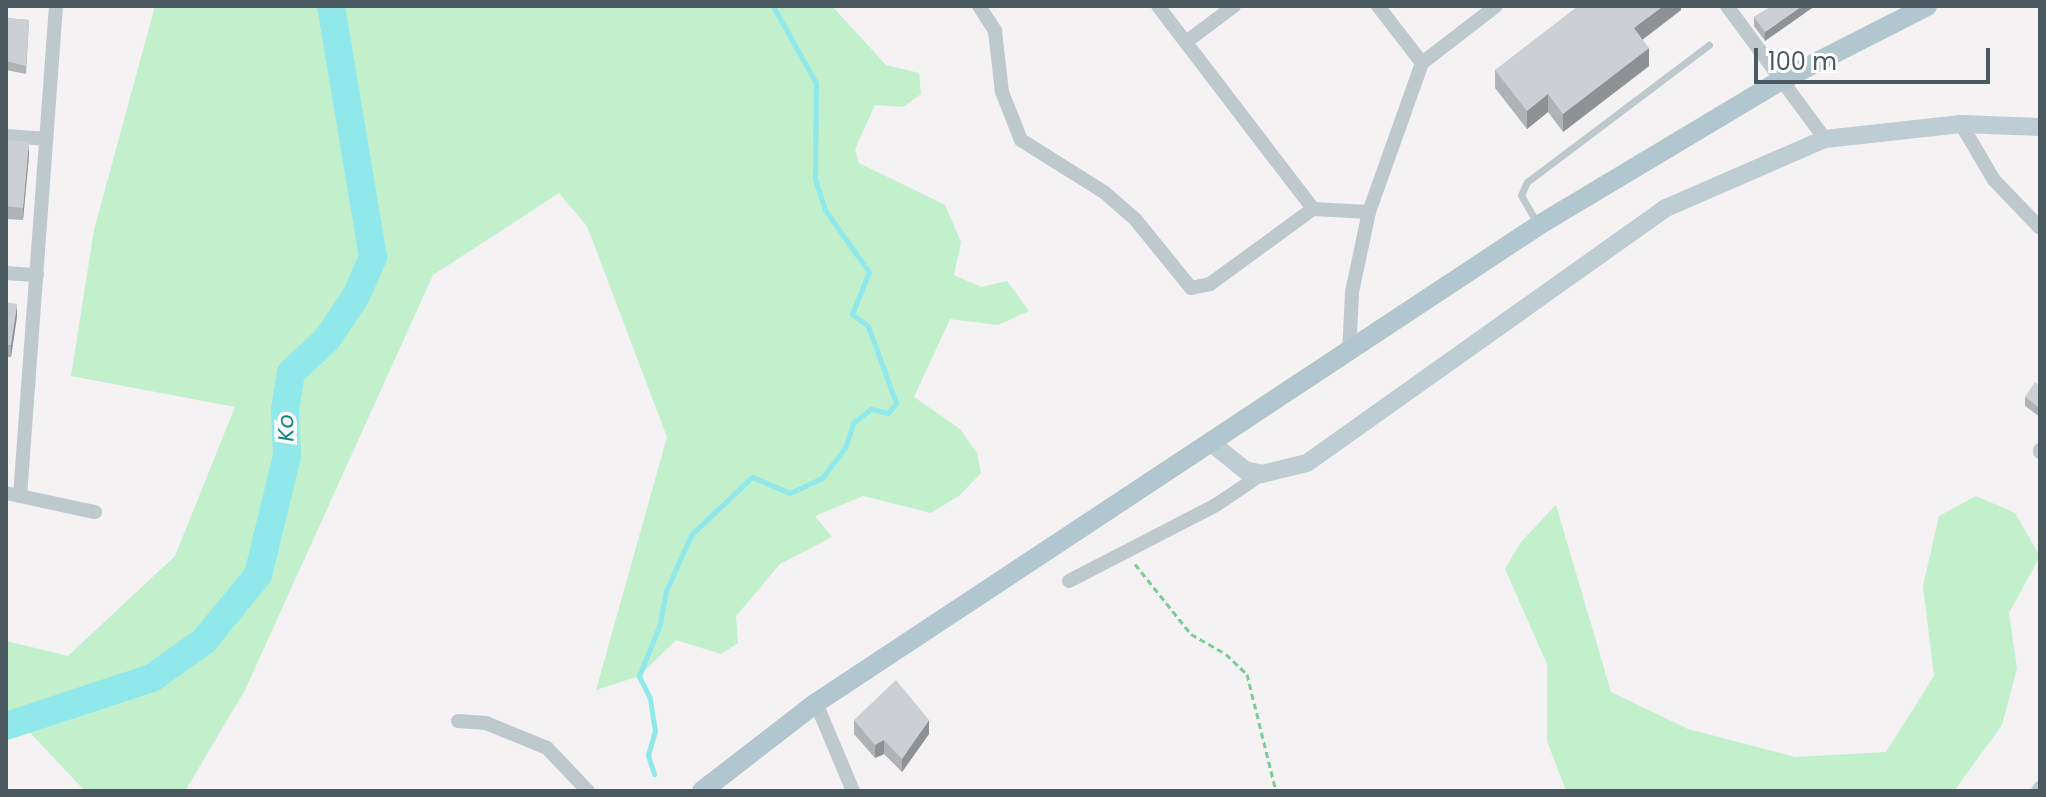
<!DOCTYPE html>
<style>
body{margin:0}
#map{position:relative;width:2046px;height:797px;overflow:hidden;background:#f4f2f2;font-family:Poppins,sans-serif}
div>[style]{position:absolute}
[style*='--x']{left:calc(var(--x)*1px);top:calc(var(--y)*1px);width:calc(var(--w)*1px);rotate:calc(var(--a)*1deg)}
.green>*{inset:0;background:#c2efcc}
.stream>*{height:5px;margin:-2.5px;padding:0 2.5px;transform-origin:2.5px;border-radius:2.5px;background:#91e8eb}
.river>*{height:28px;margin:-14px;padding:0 14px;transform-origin:14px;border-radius:14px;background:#91e8eb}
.path>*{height:3px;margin-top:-1.5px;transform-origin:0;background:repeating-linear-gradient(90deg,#7bcd96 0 6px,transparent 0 10px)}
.lane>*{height:7px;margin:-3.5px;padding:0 3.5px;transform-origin:3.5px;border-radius:3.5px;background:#bec9ce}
.street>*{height:14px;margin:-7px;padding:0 7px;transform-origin:7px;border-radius:7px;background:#bec9ce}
.secondary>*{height:18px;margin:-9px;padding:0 9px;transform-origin:9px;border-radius:9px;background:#beccd3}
.primary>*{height:20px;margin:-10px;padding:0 10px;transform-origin:10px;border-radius:10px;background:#b2c6cf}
.wall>*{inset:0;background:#afb3b6}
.shaded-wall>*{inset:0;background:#8f9294}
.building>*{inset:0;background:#ccd0d4}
span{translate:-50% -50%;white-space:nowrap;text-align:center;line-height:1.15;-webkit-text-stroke:7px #fff;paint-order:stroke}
.water-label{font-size:22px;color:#108286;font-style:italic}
.frame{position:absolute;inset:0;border:8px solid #4a595f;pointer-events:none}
.scale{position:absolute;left:1754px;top:48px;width:236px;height:36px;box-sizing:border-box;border:4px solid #4a595f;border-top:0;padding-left:10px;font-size:24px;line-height:28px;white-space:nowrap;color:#4a595f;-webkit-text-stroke:6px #fff;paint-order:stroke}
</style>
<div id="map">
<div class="green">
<i style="clip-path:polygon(155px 6px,832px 6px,886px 65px,919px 73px,921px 94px,903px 107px,875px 105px,855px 149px,859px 163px,945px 205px,961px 242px,954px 275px,981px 287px,1007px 281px,1029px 311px,998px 325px,950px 319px,914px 397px,960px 429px,977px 453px,981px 473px,960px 495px,931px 513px,863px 496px,815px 516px,832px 537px,780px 564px,736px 616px,738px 643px,721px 654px,676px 640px,639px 676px,596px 690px,667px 437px,587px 226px,559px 193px,433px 275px,245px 690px,185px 791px,85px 791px,19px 721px,6px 726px,6px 641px,68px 656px,175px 556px,235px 407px,71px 376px,94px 230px)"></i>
<i style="clip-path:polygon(1976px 496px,2015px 513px,2040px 556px,2009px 613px,2017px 668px,2002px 725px,1954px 791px,1566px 791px,1547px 741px,1547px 664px,1505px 569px,1521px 542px,1556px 505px,1611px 692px,1688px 729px,1795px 757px,1886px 752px,1934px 676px,1923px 586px,1939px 516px)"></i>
</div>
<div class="stream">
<i style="--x:654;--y:774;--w:20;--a:-108"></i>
<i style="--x:648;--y:755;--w:25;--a:-74"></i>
<i style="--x:655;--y:731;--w:33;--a:-99"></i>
<i style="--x:650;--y:698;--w:25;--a:-117"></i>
<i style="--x:639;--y:676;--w:56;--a:-68"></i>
<i style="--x:660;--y:624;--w:34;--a:-80"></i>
<i style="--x:666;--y:591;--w:61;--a:-65.9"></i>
<i style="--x:691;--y:535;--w:84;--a:-43.6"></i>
<i style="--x:752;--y:477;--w:41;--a:22.8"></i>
<i style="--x:790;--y:493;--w:35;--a:-25"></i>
<i style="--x:822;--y:478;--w:38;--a:-53"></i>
<i style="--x:845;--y:448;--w:26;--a:-72"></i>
<i style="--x:853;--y:423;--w:23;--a:-38"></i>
<i style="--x:871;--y:409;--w:17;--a:13"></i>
<i style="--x:888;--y:413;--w:13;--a:-51"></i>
<i style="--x:896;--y:403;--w:82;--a:-110"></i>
<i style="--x:868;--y:326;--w:20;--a:-143"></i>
<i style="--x:852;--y:314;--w:45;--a:-68"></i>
<i style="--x:869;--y:272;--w:76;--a:-125.4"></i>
<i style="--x:825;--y:210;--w:33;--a:-108"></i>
<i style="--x:815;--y:179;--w:96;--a:-89.4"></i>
<i style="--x:816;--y:83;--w:88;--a:-119.2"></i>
</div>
<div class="river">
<i style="--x:6;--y:726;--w:154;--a:-18.2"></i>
<i style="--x:152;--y:678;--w:64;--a:-35.4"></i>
<i style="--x:204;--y:641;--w:85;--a:-50.7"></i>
<i style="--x:258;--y:575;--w:122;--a:-76.3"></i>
<i style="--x:287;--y:456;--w:46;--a:-92.5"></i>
<i style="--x:285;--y:410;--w:37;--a:-81"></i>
<i style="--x:291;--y:373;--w:50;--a:-43.4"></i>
<i style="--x:327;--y:339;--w:52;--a:-56"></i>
<i style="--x:356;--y:296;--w:43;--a:-66.4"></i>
<i style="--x:373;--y:257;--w:254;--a:-99.5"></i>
</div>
<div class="path">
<i style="--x:1135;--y:564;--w:90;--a:51.3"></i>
<i style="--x:1191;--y:634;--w:40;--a:29.7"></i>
<i style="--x:1226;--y:654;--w:29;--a:44"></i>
<i style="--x:1247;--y:674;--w:121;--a:76.1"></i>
</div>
<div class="lane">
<i style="--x:1537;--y:223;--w:32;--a:-120"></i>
<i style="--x:1521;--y:195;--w:14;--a:-65"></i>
<i style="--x:1527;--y:182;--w:228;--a:-37"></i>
</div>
<div class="street">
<i style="--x:979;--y:6;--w:30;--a:57"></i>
<i style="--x:995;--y:31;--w:61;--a:83.5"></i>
<i style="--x:1002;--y:92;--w:52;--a:68.4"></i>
<i style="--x:1021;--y:140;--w:98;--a:32.1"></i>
<i style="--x:1104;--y:192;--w:41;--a:41.1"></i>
<i style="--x:1135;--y:219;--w:89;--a:50.9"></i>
<i style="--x:1191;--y:288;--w:19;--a:-12"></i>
<i style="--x:1210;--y:284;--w:127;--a:-36.1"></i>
<i style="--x:1158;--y:6;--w:255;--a:52.6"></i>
<i style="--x:1313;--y:209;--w:56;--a:3.1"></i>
<i style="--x:1378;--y:6;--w:72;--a:52.3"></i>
<i style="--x:1727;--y:6;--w:165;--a:53.6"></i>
<i style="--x:1186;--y:42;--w:60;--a:-36.9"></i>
<i style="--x:1961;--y:124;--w:65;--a:59.5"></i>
<i style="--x:1994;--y:180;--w:66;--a:46.2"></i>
<i style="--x:6;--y:136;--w:39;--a:4"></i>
<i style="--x:6;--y:273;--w:31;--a:4"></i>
<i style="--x:1349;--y:354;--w:62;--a:-87.2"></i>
<i style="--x:1352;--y:292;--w:82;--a:-78"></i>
<i style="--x:1369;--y:212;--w:158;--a:-70.4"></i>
<i style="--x:1422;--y:63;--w:93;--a:-37.6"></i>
<i style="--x:2040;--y:450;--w:2;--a:90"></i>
<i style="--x:6;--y:493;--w:91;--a:12.1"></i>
<i style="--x:20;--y:496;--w:491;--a:-85.8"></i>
<i style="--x:1069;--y:581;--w:165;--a:-27.3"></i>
<i style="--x:1216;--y:505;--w:55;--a:-34"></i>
<i style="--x:816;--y:703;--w:95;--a:67.2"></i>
<i style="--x:458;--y:721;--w:28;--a:4"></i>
<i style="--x:486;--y:723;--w:66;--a:22.3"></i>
<i style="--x:547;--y:748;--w:59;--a:46.4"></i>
<i style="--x:2038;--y:791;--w:4;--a:-56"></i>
</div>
<div class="secondary">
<i style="--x:1210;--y:442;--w:45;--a:38.7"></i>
<i style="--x:1245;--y:470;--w:17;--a:13"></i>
<i style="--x:1262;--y:474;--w:46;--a:-13.7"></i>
<i style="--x:1307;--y:463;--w:440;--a:-35.4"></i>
<i style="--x:1666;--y:208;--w:173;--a:-23.5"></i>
<i style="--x:1825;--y:139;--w:137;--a:-6.3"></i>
<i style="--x:1961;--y:124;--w:79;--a:2.2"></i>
</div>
<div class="primary">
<i style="--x:702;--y:791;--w:144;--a:-37.7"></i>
<i style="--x:816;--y:703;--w:867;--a:-33.47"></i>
<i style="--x:1539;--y:225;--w:281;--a:-30.9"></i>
<i style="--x:1780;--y:81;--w:165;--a:-27"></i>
</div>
<div class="wall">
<i style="clip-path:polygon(1681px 6px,1681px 10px,1642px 40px,1649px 66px,1563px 132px,1548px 112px,1527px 129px,1495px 88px,1495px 70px)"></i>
<i style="clip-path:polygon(1772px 6px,1765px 41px,1754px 26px,1754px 17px)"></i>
<i style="clip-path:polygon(6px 18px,29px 20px,26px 74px,6px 70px)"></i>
<i style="clip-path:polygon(6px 140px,29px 155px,23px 220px,6px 219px)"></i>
<i style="clip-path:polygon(6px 302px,17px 316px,11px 357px,6px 357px)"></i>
<i style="clip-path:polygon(2040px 386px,2040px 417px,2025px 406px,2025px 397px)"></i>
<i style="clip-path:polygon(854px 720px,929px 734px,902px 772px,884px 754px,875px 758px,854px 734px)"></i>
</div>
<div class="shaded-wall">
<i style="clip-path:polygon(1663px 6px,1681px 6px,1681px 10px,1634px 46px,1634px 28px)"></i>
<i style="clip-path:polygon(1802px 6px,1815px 6px,1765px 41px,1765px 32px)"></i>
<i style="clip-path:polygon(1649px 48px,1649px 66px,1563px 132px,1563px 114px)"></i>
<i style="clip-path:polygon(1548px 94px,1548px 112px,1527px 129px,1527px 111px)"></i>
<i style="clip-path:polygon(29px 142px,29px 155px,23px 220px,23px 208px)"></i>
<i style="clip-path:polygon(17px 304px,17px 316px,11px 357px,11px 345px)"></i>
<i style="clip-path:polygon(929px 720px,929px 734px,902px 772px,902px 759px)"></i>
<i style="clip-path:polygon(884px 740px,884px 754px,875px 758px,875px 745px)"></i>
</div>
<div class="building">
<i style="clip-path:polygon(1578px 6px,1663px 6px,1634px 28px,1649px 48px,1563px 114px,1548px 94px,1527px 111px,1495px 70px)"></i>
<i style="clip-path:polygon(1772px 6px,1802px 6px,1765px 32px,1754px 17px)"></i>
<i style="clip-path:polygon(6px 18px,29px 20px,26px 66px,6px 61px)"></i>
<i style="clip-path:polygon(6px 140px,29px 142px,23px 208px,6px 206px)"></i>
<i style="clip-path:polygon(6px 302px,17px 304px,11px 345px,6px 345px)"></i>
<i style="clip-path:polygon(2035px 382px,2040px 386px,2040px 408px,2025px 397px)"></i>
<i style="clip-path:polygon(896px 680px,929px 720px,902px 759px,884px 740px,875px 745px,854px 720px)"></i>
</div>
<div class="water-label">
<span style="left:286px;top:428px;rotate:-91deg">Ko</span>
</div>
<div class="frame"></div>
<div class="scale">100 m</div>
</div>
